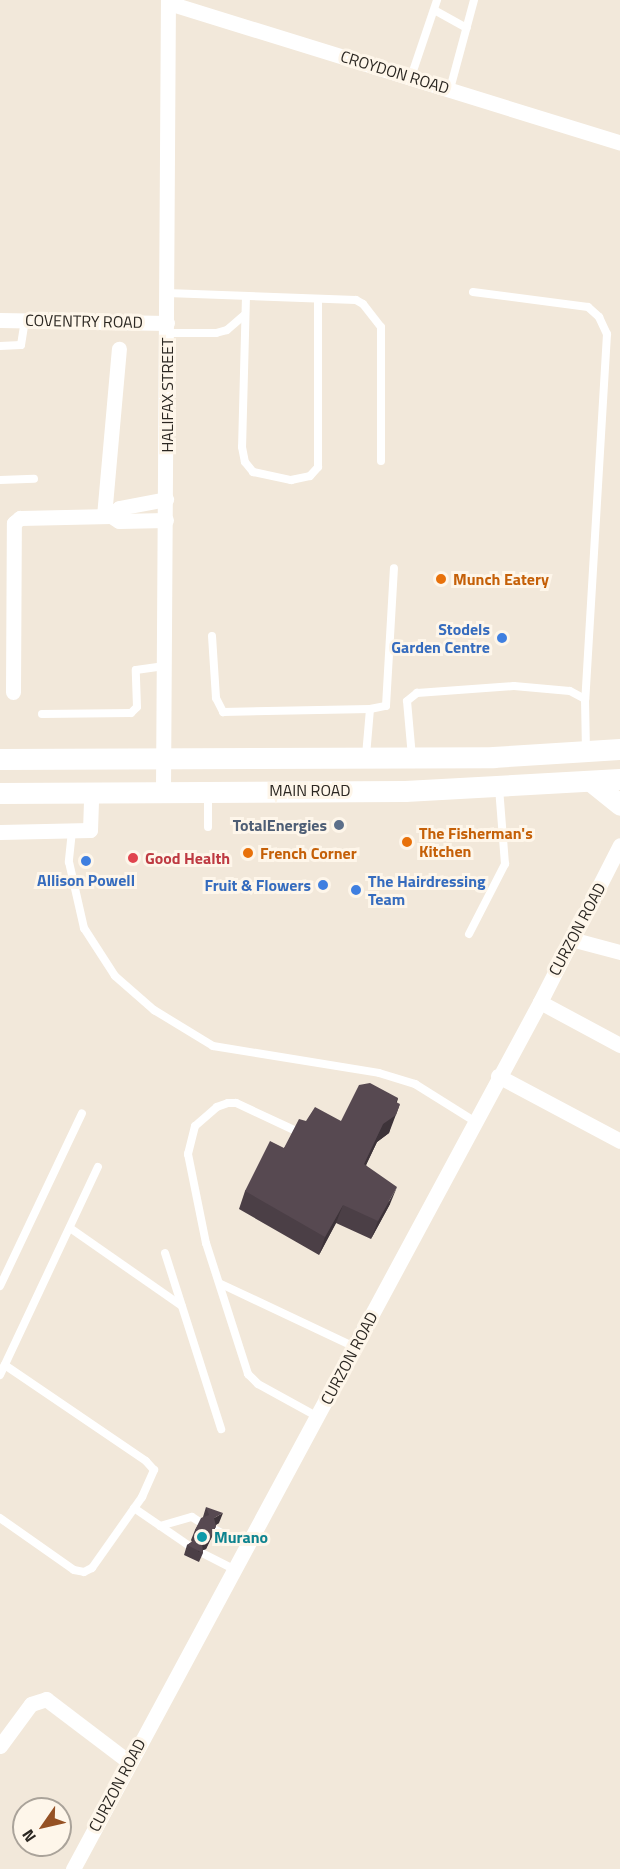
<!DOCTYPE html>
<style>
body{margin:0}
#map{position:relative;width:620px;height:1869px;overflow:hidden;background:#f2e8da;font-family:"Titillium Web",sans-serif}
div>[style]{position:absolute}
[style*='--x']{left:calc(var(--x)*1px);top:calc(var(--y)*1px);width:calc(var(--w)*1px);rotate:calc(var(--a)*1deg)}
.service>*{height:8px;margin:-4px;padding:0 4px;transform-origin:4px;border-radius:4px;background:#fff}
.minor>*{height:15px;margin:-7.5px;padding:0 7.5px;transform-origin:7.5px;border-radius:7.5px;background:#fff}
.secondary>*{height:21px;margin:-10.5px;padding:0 10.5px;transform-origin:10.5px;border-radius:10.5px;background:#fff}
.wall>*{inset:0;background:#4b3f46}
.shaded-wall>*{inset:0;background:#3d3339}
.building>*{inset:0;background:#574951}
.dots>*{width:16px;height:16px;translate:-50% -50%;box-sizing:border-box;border:3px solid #fef6ea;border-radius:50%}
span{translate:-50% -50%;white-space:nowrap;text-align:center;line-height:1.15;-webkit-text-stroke:6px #fef6ea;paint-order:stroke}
.street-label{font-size:16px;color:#2b2722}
.food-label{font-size:16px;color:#c56008;font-weight:700}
.left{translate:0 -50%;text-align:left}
.shop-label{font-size:16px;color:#366cbe;font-weight:700}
.right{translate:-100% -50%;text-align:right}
.service-label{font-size:16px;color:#4e5e75;font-weight:700}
.health-label{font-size:16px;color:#be3a42;font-weight:700}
.culture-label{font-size:16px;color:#0d838f;font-weight:700}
.north{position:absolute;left:12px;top:1797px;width:60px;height:60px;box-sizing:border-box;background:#fef6ea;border:2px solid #aaa39a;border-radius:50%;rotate:236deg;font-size:16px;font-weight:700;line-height:24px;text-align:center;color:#2b2722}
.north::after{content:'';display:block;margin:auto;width:21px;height:27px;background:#955124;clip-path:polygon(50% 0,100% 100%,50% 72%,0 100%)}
</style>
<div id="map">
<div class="service">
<i style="--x:436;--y:11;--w:35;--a:29"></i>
<i style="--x:411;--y:77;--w:81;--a:-71.3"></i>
<i style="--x:450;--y:89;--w:92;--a:-74.9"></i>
<i style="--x:473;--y:292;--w:116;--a:7.4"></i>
<i style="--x:588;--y:307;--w:15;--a:42"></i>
<i style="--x:599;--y:317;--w:19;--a:65"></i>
<i style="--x:607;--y:334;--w:366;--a:93.4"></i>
<i style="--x:167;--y:293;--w:189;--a:2.1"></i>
<i style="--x:356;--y:300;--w:8;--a:30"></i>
<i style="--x:363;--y:304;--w:29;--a:52"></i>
<i style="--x:381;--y:327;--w:134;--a:90"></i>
<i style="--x:246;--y:296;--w:151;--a:91.5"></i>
<i style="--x:242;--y:447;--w:15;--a:79"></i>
<i style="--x:245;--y:462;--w:13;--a:51"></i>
<i style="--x:253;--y:472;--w:39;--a:12"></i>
<i style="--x:291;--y:480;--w:19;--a:-12"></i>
<i style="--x:310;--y:476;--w:12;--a:-48"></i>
<i style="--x:318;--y:467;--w:166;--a:-90"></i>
<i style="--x:167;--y:333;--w:49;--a:0"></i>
<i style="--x:216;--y:333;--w:11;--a:-15"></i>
<i style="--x:227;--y:330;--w:23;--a:-41"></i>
<i style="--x:0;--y:346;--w:21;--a:-3"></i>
<i style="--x:21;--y:345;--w:25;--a:-81"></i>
<i style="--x:0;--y:480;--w:34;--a:-2"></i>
<i style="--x:212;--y:636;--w:62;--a:86.3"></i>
<i style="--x:216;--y:698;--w:16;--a:63"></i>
<i style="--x:223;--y:712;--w:147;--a:-1.2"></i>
<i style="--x:370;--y:709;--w:47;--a:94.9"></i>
<i style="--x:370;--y:709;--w:16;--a:-11"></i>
<i style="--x:386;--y:706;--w:138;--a:-86.7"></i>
<i style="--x:42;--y:714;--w:89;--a:-0.6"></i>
<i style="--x:131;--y:713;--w:8;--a:-45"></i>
<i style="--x:137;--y:707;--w:37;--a:-92"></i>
<i style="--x:136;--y:670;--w:27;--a:-8"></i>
<i style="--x:412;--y:757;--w:56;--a:-95.1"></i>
<i style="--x:407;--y:701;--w:13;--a:-39"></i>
<i style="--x:417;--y:693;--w:97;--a:-4.1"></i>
<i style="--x:514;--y:686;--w:56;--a:5.1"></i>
<i style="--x:570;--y:691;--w:17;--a:28"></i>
<i style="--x:585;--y:699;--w:51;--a:88.9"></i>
<i style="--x:208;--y:794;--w:33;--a:90"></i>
<i style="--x:72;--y:831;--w:31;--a:96"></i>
<i style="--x:69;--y:862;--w:68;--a:77.2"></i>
<i style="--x:84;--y:928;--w:57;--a:57.1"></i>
<i style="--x:115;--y:976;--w:52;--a:41.1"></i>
<i style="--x:154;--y:1010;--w:69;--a:31.4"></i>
<i style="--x:213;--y:1046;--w:168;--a:9.2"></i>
<i style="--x:379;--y:1073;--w:38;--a:17"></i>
<i style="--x:415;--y:1084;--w:70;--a:32.1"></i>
<i style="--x:469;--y:934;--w:79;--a:-62.8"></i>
<i style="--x:505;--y:864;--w:76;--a:-94.5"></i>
<i style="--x:294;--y:1130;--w:64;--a:-155"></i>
<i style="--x:236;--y:1103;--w:8;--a:180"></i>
<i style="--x:228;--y:1103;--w:12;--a:160"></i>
<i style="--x:217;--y:1107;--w:29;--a:139"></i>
<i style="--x:195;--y:1126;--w:29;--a:104"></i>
<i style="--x:188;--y:1154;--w:91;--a:78.6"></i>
<i style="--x:206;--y:1243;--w:138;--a:72.2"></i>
<i style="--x:248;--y:1374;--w:14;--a:45"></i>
<i style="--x:258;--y:1384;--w:68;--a:28.8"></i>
<i style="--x:70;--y:1228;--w:136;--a:34.9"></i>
<i style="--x:165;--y:1253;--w:185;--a:72.3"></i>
<i style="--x:221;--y:1284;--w:148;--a:25.2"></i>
<i style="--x:0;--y:1286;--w:191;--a:-64.6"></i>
<i style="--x:0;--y:1375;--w:230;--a:-64.8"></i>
<i style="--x:134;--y:1508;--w:65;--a:34.4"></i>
<i style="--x:0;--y:1518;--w:90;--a:35.1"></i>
<i style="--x:74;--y:1570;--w:10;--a:11"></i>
<i style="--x:84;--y:1572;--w:9;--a:-27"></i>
<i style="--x:92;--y:1568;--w:87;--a:-54.8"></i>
<i style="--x:142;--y:1497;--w:30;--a:-66"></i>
<i style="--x:154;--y:1470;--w:12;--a:-132"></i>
<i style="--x:146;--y:1461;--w:171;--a:-145.8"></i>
<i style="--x:160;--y:1526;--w:33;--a:-16"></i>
<i style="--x:192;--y:1517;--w:9;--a:32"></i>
<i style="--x:216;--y:1530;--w:36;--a:27"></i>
<i style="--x:204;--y:1554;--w:35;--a:27"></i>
</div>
<div class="minor">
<i style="--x:169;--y:3;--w:472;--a:17.2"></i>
<i style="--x:0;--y:320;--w:167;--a:1"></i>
<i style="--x:104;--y:516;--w:168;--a:-84.9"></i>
<i style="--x:111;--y:516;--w:11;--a:-45"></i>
<i style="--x:119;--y:508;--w:48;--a:-10.8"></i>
<i style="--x:13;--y:692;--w:169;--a:-89.7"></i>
<i style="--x:14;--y:523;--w:8;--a:-40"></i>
<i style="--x:20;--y:518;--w:91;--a:-1.3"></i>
<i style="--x:111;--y:516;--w:9;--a:32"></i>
<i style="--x:119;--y:521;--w:47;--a:-1.2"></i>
<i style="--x:163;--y:790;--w:790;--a:-89.64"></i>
<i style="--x:0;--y:832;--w:90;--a:-1.3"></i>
<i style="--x:90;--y:830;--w:38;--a:-88"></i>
<i style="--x:571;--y:939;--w:51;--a:14.9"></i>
<i style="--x:540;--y:1002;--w:91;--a:28.3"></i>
<i style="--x:498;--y:1076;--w:138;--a:28"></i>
<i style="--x:0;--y:1746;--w:52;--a:-53.6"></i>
<i style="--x:31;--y:1704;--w:16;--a:-18"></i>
<i style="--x:46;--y:1699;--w:104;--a:37.2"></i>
<i style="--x:73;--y:1869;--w:985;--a:-61.69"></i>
<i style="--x:540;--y:1002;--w:176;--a:-63"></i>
</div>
<div class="secondary">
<i style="--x:0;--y:759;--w:493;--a:-0.2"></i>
<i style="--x:493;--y:757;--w:127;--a:-3.6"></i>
<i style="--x:592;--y:782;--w:36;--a:39"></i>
<i style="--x:0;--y:793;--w:405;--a:-0.3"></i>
<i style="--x:405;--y:791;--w:215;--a:-3.2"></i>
</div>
<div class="wall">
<i style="clip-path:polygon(398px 1098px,389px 1133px,377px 1142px,366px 1165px,390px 1204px,371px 1239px,336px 1223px,319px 1255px,239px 1209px,245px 1191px,284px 1148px,306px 1121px,341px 1121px)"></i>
<i style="clip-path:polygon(206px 1507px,219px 1523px,216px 1525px,213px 1535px,206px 1549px,203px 1550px,203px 1553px,199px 1562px,184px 1555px,187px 1545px,192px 1542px,191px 1540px,195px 1530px,203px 1517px)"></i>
</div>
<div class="shaded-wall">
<i style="clip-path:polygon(398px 1098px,392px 1116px,400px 1104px,389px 1133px,377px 1142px,358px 1182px,364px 1164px,383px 1124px)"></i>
<i style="clip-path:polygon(397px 1187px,390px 1204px,371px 1239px,378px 1221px)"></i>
<i style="clip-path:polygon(343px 1205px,336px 1223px,319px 1255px,325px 1237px)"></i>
<i style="clip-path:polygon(223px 1513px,219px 1523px,210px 1528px,214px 1518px)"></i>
<i style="clip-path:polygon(216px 1526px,206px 1549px,198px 1552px,202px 1542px)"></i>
</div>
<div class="building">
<i style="clip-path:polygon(370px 1083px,398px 1098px,396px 1102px,400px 1104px,396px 1115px,383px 1124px,364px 1164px,397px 1187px,378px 1221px,343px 1205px,325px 1237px,245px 1191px,270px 1141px,284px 1148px,299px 1119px,306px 1121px,315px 1107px,341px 1121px,359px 1085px)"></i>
<i style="clip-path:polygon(206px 1507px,223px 1513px,214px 1518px,216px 1526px,210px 1539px,202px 1542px,203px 1553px,187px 1545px,197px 1538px,195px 1530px,201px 1518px,209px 1515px)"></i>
</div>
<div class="dots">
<i style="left:441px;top:579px;background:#e8710a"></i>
<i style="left:502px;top:638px;background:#3f7fe0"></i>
<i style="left:339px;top:825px;background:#5c6f8a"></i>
<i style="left:407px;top:842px;background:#e8710a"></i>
<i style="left:248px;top:853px;background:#e8710a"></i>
<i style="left:133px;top:858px;background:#e0444e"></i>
<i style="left:86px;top:861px;background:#3f7fe0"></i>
<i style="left:323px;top:885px;background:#3f7fe0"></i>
<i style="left:356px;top:890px;background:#3f7fe0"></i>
<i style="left:202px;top:1537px;background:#0f9aa8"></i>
</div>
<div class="street-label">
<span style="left:395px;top:72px;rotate:17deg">CROYDON ROAD</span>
<span style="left:84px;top:321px;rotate:1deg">COVENTRY ROAD</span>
<span style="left:167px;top:395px;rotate:-90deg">HALIFAX STREET</span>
<span style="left:310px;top:790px">MAIN ROAD</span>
<span style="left:577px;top:929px;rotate:-62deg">CURZON ROAD</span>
<span style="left:349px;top:1358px;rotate:-62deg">CURZON ROAD</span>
<span style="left:117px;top:1785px;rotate:-62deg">CURZON ROAD</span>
</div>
<div class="food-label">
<span class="left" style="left:453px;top:579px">Munch Eatery</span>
<span class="left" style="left:419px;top:842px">The Fisherman's<br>Kitchen</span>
<span class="left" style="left:260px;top:853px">French Corner</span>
</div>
<div class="shop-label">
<span class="right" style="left:490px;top:638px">Stodels<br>Garden Centre</span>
<span style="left:86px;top:880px">Allison Powell</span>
<span class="left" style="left:368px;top:890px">The Hairdressing<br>Team</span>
<span class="right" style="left:311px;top:885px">Fruit &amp; Flowers</span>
</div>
<div class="service-label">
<span class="right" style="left:327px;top:825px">TotalEnergies</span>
</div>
<div class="health-label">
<span class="left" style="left:145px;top:858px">Good Health</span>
</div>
<div class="culture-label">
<span class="left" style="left:214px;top:1537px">Murano</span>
</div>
<div class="north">N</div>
</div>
